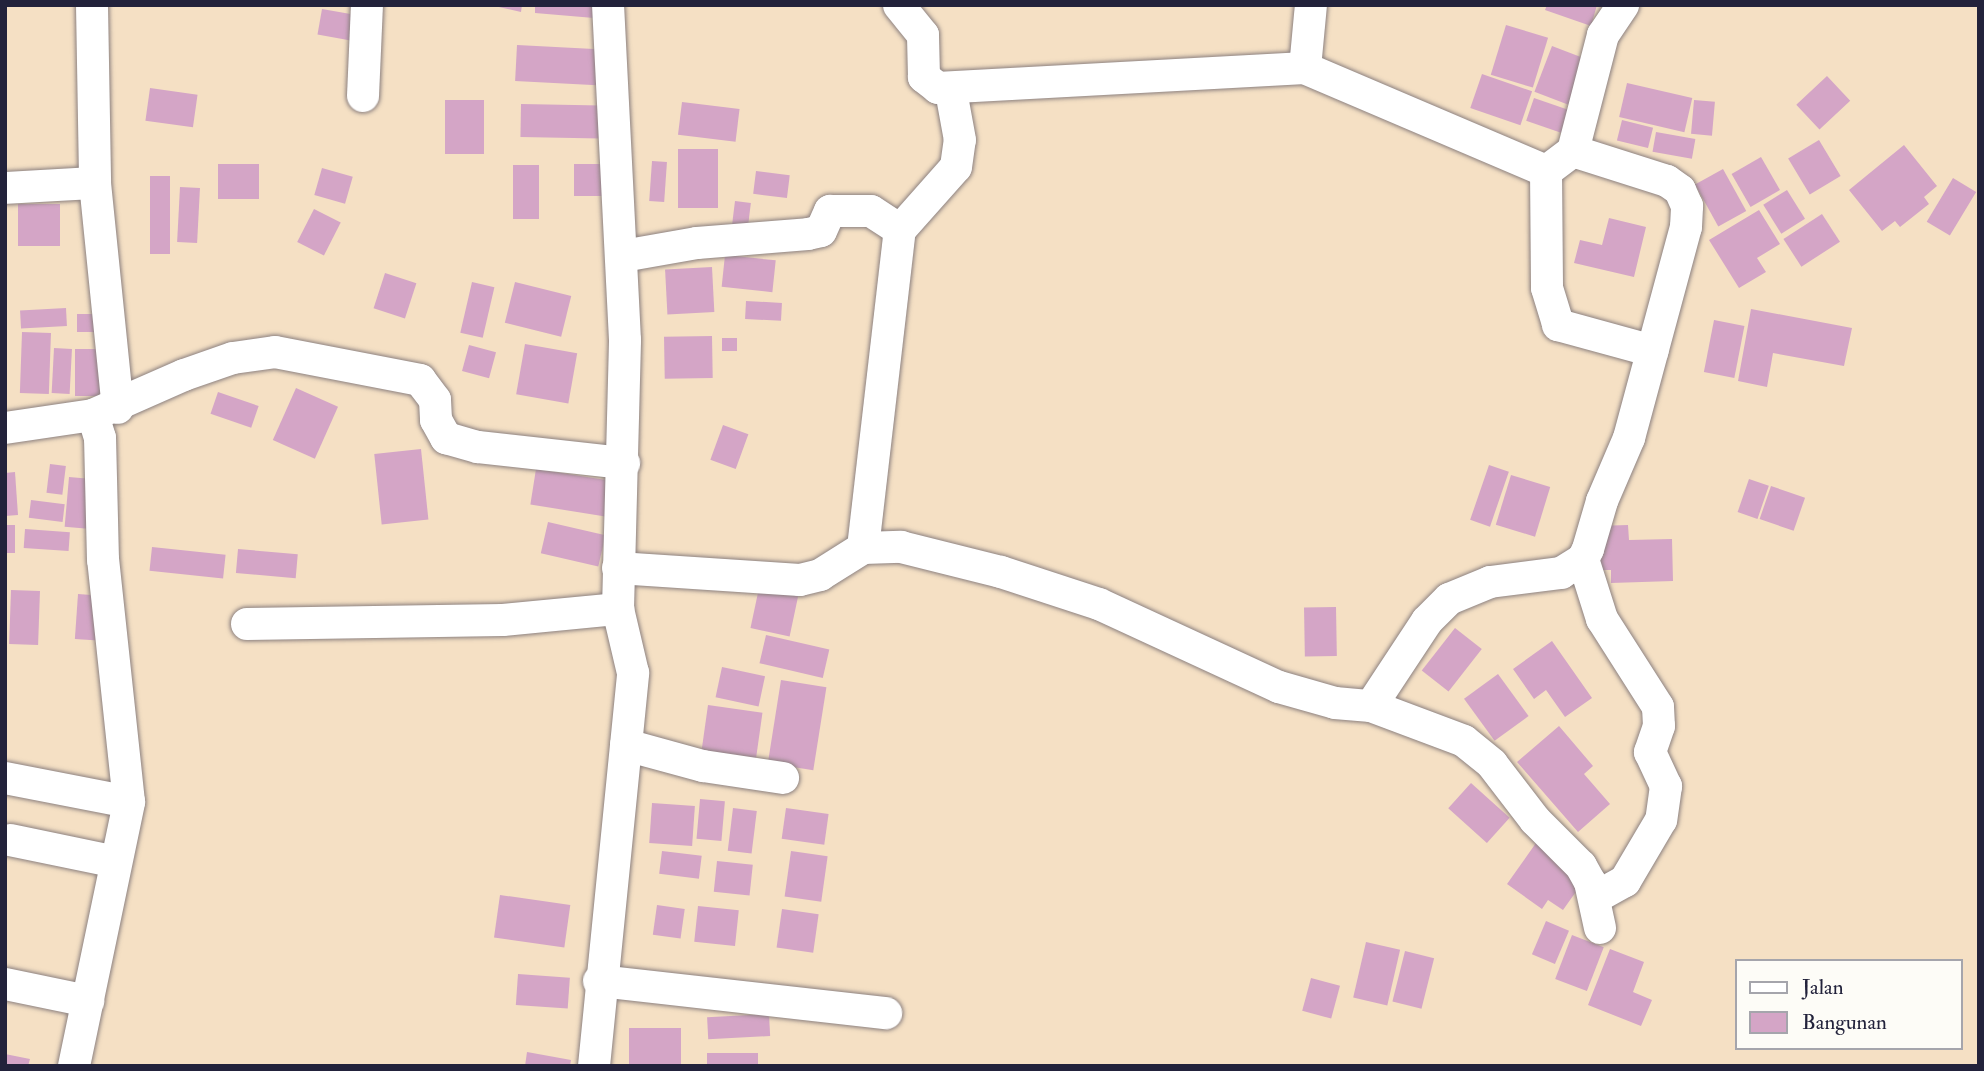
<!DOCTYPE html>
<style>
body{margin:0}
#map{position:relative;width:1984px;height:1071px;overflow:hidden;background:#f5e0c4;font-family:"IM FELL Double Pica",serif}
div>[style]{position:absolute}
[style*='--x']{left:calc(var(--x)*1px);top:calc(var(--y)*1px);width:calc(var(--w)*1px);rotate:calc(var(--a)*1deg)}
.building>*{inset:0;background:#d4a5c6;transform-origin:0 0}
.roads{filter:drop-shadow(0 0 2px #8c8180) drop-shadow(0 0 2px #8c8180)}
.street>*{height:32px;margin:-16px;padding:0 16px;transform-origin:16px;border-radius:16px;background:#fff}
span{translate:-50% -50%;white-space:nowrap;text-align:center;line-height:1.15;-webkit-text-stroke:6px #fdfcf7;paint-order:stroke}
.frame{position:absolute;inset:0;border:7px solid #22223b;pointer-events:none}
.legend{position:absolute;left:1735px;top:959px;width:228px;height:91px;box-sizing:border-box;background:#fdfcf7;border:2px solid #a5a5ac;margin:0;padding:9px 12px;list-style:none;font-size:21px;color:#22223b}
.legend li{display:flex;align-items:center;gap:14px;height:35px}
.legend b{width:35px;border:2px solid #a5a5ac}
</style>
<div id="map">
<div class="building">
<i style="clip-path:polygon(490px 5px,522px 5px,521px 12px)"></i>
<i style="clip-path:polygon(535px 5px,595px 5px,594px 18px,535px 13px)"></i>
<i style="clip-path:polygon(1547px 5px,1597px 5px,1591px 26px,1545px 10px)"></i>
<i style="left:322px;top:9px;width:42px;height:26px;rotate:10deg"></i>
<i style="left:1506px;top:25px;width:44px;height:52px;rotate:17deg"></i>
<i style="left:517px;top:45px;width:82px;height:36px;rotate:3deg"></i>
<i style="left:1552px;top:46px;width:42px;height:49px;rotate:21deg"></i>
<i style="left:1482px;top:74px;width:53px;height:36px;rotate:19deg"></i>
<i style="left:1827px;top:76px;width:34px;height:42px;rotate:47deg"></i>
<i style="left:1627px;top:83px;width:67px;height:35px;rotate:13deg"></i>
<i style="left:150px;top:88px;width:48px;height:33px;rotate:8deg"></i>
<i style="left:1534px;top:98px;width:46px;height:24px;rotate:19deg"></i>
<i style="left:445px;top:100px;width:39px;height:54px"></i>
<i style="left:1694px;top:100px;width:21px;height:34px;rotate:5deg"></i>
<i style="left:682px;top:102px;width:58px;height:33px;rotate:7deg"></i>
<i style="left:521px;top:104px;width:80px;height:33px;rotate:1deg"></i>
<i style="left:1622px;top:120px;width:32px;height:21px;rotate:14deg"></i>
<i style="left:1656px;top:132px;width:40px;height:20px;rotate:10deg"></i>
<i style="left:1819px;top:140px;width:42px;height:36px;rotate:59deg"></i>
<i style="clip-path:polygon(1904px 145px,1937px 186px,1924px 197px,1929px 204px,1900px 227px,1895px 221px,1882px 231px,1849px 190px)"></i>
<i style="left:678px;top:149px;width:40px;height:59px"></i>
<i style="left:1761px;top:157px;width:38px;height:34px;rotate:60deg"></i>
<i style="left:652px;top:161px;width:15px;height:40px;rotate:4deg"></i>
<i style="left:259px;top:164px;width:35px;height:41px;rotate:90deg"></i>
<i style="left:574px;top:164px;width:35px;height:32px"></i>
<i style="left:513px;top:165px;width:26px;height:54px"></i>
<i style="left:322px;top:168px;width:32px;height:28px;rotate:16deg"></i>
<i style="left:1723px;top:169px;width:48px;height:32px;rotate:61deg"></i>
<i style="left:756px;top:171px;width:34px;height:23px;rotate:7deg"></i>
<i style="left:150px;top:176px;width:20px;height:78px"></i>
<i style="left:1953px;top:178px;width:27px;height:51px;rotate:31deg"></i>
<i style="left:180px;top:187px;width:20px;height:55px;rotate:3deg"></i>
<i style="left:1787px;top:190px;width:34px;height:28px;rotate:58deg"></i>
<i style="left:735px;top:201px;width:16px;height:26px;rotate:7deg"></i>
<i style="left:60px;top:204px;width:42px;height:42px;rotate:90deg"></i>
<i style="left:314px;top:209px;width:30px;height:37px;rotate:27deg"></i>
<i style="clip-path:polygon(1759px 210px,1780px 244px,1757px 258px,1766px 272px,1739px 288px,1709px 240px)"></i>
<i style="left:1822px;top:214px;width:33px;height:46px;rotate:57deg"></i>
<i style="clip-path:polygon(1609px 218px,1646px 227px,1634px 277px,1574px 263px,1580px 240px,1602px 245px)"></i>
<i style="left:725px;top:255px;width:51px;height:32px;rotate:6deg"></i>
<i style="left:712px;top:267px;width:45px;height:47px;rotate:87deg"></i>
<i style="left:385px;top:273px;width:33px;height:37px;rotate:18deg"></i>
<i style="left:472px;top:282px;width:23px;height:52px;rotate:13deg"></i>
<i style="left:515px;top:282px;width:58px;height:42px;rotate:14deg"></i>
<i style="left:746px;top:301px;width:36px;height:18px;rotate:3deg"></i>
<i style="left:66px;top:308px;width:18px;height:46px;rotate:87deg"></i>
<i style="clip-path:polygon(1751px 309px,1852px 328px,1844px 366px,1773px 353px,1767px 387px,1738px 381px)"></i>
<i style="left:77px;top:314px;width:29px;height:18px"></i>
<i style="left:1714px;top:320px;width:31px;height:53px;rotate:11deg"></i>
<i style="left:22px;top:332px;width:29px;height:61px;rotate:2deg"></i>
<i style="left:712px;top:336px;width:42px;height:48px;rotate:89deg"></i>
<i style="left:722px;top:338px;width:15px;height:13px"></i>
<i style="left:525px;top:344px;width:53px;height:51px;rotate:10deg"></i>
<i style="left:469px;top:345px;width:28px;height:27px;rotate:15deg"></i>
<i style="left:54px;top:348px;width:18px;height:45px;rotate:3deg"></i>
<i style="left:75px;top:349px;width:35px;height:47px"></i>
<i style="left:296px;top:388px;width:46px;height:57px;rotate:24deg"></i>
<i style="left:218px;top:392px;width:43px;height:23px;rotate:19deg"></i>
<i style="left:723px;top:425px;width:27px;height:37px;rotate:20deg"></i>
<i style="left:421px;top:449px;width:71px;height:47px;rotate:84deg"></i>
<i style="left:50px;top:464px;width:16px;height:29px;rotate:7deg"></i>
<i style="left:1489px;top:465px;width:21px;height:58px;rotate:19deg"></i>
<i style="left:536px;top:469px;width:79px;height:36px;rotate:9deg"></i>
<i style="clip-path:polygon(15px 472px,18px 515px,5px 516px,5px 473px)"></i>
<i style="left:1511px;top:475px;width:41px;height:52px;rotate:17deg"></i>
<i style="left:69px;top:477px;width:32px;height:50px;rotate:5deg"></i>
<i style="left:1749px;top:479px;width:21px;height:35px;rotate:19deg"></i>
<i style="left:1771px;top:486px;width:36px;height:35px;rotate:19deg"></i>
<i style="left:31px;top:500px;width:34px;height:18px;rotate:7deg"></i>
<i style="left:548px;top:522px;width:59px;height:32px;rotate:13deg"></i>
<i style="left:5px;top:525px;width:10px;height:28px"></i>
<i style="clip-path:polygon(1628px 525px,1629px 540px,1672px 539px,1673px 581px,1611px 583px,1611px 570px,1597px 570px,1596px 526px)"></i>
<i style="left:25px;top:529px;width:45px;height:19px;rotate:4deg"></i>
<i style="left:152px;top:547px;width:74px;height:24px;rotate:6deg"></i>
<i style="left:238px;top:549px;width:60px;height:24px;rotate:5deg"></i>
<i style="left:759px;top:588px;width:40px;height:41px;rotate:12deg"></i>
<i style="left:11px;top:590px;width:29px;height:54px;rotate:2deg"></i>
<i style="left:78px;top:594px;width:27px;height:45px;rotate:4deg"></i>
<i style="left:1336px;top:607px;width:49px;height:32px;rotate:89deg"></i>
<i style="left:1455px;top:628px;width:34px;height:54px;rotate:38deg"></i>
<i style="left:766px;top:635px;width:65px;height:29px;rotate:13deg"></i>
<i style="clip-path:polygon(1552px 641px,1592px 698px,1565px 717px,1546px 690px,1534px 699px,1513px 669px)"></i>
<i style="left:722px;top:667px;width:44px;height:31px;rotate:12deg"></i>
<i style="left:1498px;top:674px;width:52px;height:42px;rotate:54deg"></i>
<i style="left:781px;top:680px;width:46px;height:84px;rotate:9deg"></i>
<i style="left:708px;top:705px;width:55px;height:46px;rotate:8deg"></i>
<i style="clip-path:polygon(1559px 726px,1593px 766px,1584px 774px,1610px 804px,1578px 832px,1517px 762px)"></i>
<i style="left:1471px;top:783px;width:52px;height:34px;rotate:42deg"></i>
<i style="left:700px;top:799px;width:25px;height:40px;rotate:5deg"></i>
<i style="left:652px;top:803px;width:43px;height:40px;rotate:4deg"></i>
<i style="left:733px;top:808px;width:24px;height:43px;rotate:7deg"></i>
<i style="left:786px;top:808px;width:43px;height:31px;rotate:8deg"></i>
<i style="clip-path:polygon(1536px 843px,1585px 879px,1563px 910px,1548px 900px,1542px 909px,1507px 884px)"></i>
<i style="left:662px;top:851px;width:40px;height:23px;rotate:7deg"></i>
<i style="left:791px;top:851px;width:37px;height:46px;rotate:8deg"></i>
<i style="left:717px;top:861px;width:36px;height:31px;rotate:6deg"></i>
<i style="left:500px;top:895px;width:71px;height:43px;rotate:8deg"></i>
<i style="left:657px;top:905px;width:28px;height:30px;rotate:8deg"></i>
<i style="left:698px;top:906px;width:41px;height:36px;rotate:6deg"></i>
<i style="left:782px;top:909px;width:37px;height:39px;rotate:8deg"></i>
<i style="left:1546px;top:921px;width:25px;height:36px;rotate:23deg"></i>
<i style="left:1572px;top:935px;width:34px;height:47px;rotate:21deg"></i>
<i style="left:1366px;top:942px;width:35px;height:57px;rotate:13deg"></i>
<i style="clip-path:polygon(1610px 949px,1644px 962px,1633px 992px,1652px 1000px,1641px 1026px,1588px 1005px)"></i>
<i style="left:1405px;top:951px;width:30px;height:52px;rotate:14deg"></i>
<i style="left:518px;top:974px;width:52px;height:31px;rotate:4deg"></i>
<i style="left:1311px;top:978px;width:30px;height:34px;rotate:15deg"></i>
<i style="left:769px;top:1014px;width:22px;height:62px;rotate:87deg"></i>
<i style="left:629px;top:1028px;width:52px;height:38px"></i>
<i style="clip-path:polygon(527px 1052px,571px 1060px,570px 1066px,525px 1066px)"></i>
<i style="left:707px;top:1053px;width:51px;height:13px"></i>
<i style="clip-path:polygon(5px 1054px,30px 1059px,28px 1066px,5px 1066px)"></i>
</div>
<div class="roads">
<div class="street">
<i style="--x:92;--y:5;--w:178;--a:89"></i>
<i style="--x:95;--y:183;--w:226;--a:84.2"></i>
<i style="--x:1305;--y:68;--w:63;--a:-84.6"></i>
<i style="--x:363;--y:96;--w:91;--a:-87.5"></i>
<i style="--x:1573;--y:151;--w:120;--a:-75.5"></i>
<i style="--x:1603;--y:35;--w:36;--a:-56"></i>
<i style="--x:1546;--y:171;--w:117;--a:89.5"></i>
<i style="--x:1547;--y:288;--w:39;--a:73"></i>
<i style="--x:1558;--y:325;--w:98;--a:15.3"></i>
<i style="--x:5;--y:188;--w:90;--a:-3.2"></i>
<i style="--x:623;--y:256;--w:75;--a:-10"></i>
<i style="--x:697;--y:243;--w:111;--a:-4.6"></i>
<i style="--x:808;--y:234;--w:13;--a:-13"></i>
<i style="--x:821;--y:231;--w:22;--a:-66"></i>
<i style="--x:830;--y:211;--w:41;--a:0"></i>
<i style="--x:871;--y:211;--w:35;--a:33"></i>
<i style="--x:5;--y:428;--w:89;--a:-8.4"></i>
<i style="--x:93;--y:415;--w:99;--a:-23.7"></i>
<i style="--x:184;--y:375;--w:52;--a:-19.1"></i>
<i style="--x:233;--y:358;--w:42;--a:-8.1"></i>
<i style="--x:275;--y:352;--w:148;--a:10.9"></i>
<i style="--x:420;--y:380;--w:25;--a:53"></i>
<i style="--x:435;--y:400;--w:20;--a:87"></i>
<i style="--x:436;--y:420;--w:21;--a:61"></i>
<i style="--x:446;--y:438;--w:33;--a:16"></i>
<i style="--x:478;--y:447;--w:147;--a:6.3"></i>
<i style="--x:863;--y:548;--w:320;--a:-83.4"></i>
<i style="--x:900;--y:230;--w:84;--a:-48.4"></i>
<i style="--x:956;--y:167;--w:27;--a:-82"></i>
<i style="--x:960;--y:140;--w:50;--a:-100.4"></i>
<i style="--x:1583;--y:559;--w:63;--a:72.4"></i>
<i style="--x:1602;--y:619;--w:104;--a:57.5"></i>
<i style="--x:1658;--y:707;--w:19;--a:87"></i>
<i style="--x:1659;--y:726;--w:28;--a:109"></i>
<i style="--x:1650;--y:752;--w:38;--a:65"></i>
<i style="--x:1666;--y:786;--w:34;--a:98"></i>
<i style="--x:1661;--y:820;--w:71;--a:120.5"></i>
<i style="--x:1625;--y:881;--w:35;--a:151"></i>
<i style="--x:618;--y:568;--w:182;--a:3.8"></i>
<i style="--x:800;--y:580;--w:21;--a:-14"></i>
<i style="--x:820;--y:575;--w:51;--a:-32.1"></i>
<i style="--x:863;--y:548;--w:38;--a:-2"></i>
<i style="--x:901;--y:547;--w:103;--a:14"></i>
<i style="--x:1001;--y:572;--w:103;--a:18.1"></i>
<i style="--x:1099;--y:604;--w:198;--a:24.8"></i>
<i style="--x:1279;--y:687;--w:58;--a:15.9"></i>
<i style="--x:1335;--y:703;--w:36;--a:5"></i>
<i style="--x:1371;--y:706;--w:102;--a:-56.6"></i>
<i style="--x:1427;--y:621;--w:31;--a:-45"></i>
<i style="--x:1449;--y:599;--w:44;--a:-22.5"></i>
<i style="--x:1490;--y:582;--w:72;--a:-7.2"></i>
<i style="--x:1561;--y:573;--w:26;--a:-32"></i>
<i style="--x:1583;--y:559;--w:11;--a:-63"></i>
<i style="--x:1588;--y:549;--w:50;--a:-73.7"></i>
<i style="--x:1602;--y:501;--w:69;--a:-66.8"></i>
<i style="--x:1629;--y:438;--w:219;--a:-74.9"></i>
<i style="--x:1686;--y:227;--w:21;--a:-87"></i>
<i style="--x:1687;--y:206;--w:17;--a:-114"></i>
<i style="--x:1680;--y:190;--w:16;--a:-145"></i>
<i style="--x:1667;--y:181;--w:99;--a:-162.3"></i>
<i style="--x:1573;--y:151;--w:34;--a:143"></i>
<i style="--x:1546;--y:171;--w:262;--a:-156.9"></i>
<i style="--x:1305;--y:68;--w:368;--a:176.9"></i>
<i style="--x:938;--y:88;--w:18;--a:-142"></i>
<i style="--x:924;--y:77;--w:42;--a:-91.4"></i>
<i style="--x:923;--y:35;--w:38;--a:-129"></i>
<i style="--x:247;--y:624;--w:256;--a:-0.9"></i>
<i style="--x:503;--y:620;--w:116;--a:-5.5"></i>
<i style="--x:1371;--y:706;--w:99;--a:20.6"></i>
<i style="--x:1464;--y:741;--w:36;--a:39"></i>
<i style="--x:1492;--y:764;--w:71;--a:52.5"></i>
<i style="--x:1535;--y:820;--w:65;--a:45"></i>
<i style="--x:1581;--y:866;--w:18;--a:61"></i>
<i style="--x:1590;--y:882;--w:47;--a:77.7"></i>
<i style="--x:626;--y:745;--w:80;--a:15.3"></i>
<i style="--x:703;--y:766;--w:81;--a:8.5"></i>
<i style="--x:5;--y:778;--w:126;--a:11"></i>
<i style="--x:10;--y:840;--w:108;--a:11.7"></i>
<i style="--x:599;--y:981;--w:289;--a:6.4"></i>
<i style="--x:5;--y:984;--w:85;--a:11.6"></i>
<i style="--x:74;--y:1066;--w:270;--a:-78.2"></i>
<i style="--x:129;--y:802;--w:243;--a:-96.1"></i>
<i style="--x:103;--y:560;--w:122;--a:-91.4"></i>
<i style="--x:100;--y:438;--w:24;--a:-107"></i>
<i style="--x:594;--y:1066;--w:395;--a:-84.3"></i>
<i style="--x:633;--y:673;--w:66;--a:-103.2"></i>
<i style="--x:618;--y:609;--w:269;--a:-88.5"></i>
<i style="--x:625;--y:340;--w:335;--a:-92.9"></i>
</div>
</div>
<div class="frame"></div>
<ul class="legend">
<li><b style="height:9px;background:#fff"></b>Jalan</li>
<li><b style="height:19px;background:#d4a5c6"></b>Bangunan</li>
</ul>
</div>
